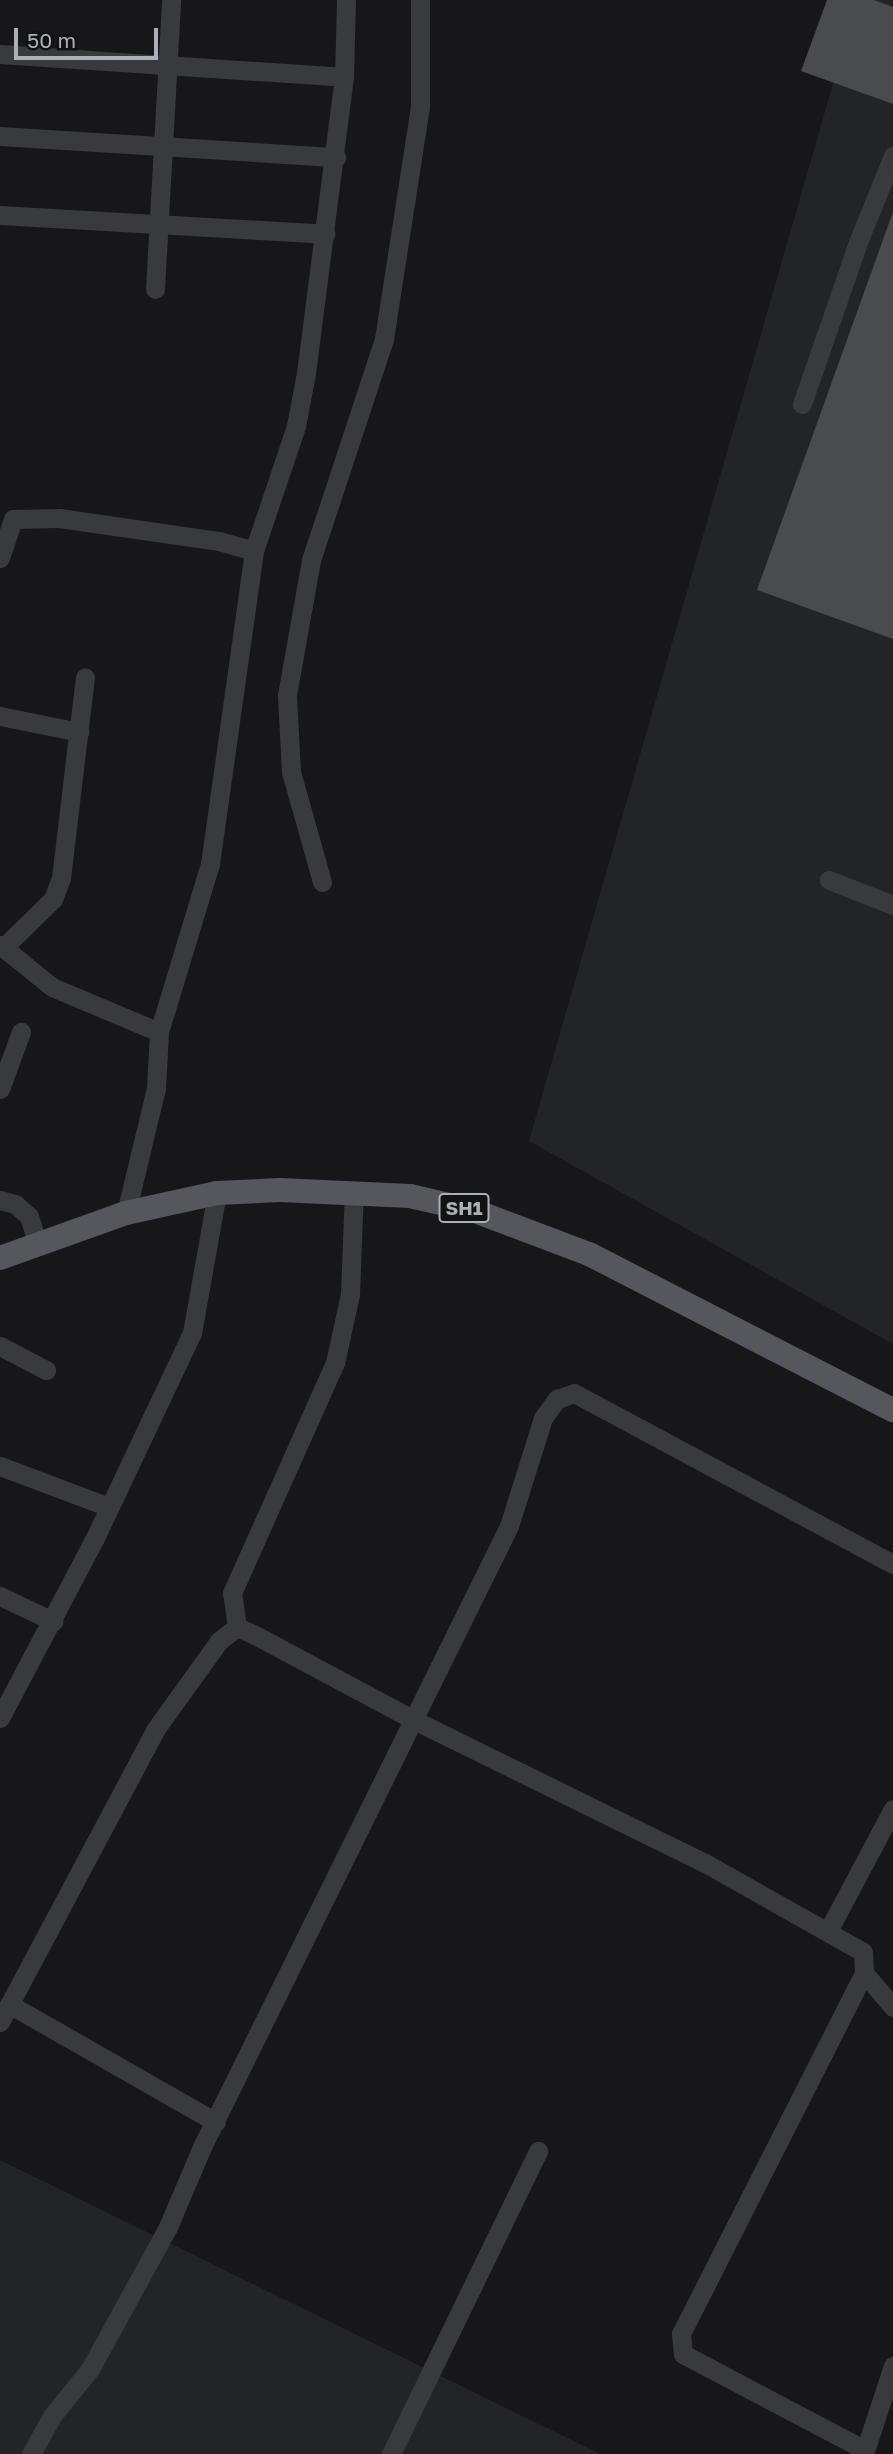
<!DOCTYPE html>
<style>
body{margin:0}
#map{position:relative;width:893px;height:2454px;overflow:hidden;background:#171719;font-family:"Golos Text",sans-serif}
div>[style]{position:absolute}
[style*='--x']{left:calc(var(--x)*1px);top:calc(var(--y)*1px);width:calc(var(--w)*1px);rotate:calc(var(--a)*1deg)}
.built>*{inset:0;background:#232426}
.building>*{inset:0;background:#494b4e}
.minor>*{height:19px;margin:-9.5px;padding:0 9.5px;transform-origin:9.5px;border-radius:9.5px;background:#393a3d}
.major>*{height:24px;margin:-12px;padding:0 12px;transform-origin:12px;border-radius:12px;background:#55575c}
span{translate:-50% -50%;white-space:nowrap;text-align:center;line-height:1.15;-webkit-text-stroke:5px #121214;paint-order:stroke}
.shield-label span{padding:2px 5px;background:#121214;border:2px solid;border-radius:5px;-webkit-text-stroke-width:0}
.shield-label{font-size:19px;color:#abb0b7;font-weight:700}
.scale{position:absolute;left:14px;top:28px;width:144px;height:32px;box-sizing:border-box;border:4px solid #abb0b7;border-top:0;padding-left:9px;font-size:21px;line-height:24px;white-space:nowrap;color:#abb0b7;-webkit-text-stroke:5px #121214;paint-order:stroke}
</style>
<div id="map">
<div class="built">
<i style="clip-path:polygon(857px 0,893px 0,893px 1344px,529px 1141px)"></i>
<i style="clip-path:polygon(0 2160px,600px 2454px,0 2454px)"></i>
</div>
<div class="building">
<i style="clip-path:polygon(827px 0,874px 0,893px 7px,893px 104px,801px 71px)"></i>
<i style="clip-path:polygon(893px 212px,893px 639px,757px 590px)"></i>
</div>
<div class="minor">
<i style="--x:0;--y:54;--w:345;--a:3.8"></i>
<i style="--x:0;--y:136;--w:337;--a:3.6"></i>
<i style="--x:0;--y:215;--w:326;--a:3.3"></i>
<i style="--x:155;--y:289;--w:289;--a:-86.8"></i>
<i style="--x:802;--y:404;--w:171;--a:-70.9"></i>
<i style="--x:858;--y:242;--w:93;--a:-67.9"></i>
<i style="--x:0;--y:558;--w:41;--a:-71.6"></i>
<i style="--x:13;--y:519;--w:46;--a:-1.2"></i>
<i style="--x:59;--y:518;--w:162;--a:8.2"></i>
<i style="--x:219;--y:541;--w:36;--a:16"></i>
<i style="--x:0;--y:716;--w:81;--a:11.4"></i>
<i style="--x:829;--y:880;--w:69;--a:21.3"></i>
<i style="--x:322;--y:882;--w:114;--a:-105.7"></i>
<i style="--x:291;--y:772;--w:77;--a:-93"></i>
<i style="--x:287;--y:695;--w:137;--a:-79.9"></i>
<i style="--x:311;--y:560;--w:233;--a:-71.7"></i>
<i style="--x:384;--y:339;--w:235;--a:-81.2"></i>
<i style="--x:420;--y:107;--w:107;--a:-90"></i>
<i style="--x:0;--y:945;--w:67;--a:38.9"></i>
<i style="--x:52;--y:987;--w:116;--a:22.8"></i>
<i style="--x:4;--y:947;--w:69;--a:-44.4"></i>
<i style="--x:53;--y:899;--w:22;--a:-69"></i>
<i style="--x:61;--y:878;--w:202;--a:-83.2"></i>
<i style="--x:0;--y:1089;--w:61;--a:-69.8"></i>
<i style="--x:0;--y:1200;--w:16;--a:15"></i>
<i style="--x:15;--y:1204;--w:18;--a:41"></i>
<i style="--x:29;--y:1216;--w:28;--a:73"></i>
<i style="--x:126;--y:1213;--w:129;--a:-76.5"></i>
<i style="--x:156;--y:1088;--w:56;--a:-86.9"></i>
<i style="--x:159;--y:1032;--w:176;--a:-73.1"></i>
<i style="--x:210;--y:864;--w:316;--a:-82"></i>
<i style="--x:254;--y:551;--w:132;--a:-71.4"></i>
<i style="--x:296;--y:426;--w:54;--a:-79.3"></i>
<i style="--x:306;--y:373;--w:298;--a:-82.7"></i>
<i style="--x:344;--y:77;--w:77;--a:-88.5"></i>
<i style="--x:0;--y:1346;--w:52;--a:27.6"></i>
<i style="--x:0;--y:1466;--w:116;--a:20.6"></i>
<i style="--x:0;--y:1596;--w:59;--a:25.3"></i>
<i style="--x:237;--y:1627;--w:34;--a:-98"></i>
<i style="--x:232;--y:1593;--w:252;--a:-65.9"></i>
<i style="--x:335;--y:1363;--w:71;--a:-77.7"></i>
<i style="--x:350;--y:1294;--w:102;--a:-87.8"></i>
<i style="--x:0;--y:1718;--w:204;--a:-62.2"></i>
<i style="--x:95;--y:1538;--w:227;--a:-64.7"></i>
<i style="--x:192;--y:1333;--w:142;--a:-79.9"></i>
<i style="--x:828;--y:1931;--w:138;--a:-62"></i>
<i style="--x:864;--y:1973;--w:45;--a:49.5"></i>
<i style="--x:9;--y:2004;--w:238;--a:29.7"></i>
<i style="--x:0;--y:2022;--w:331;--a:-62"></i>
<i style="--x:155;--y:1730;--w:110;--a:-54.3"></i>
<i style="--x:219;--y:1641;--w:23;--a:-38"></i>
<i style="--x:237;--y:1627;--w:20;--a:24"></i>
<i style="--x:255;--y:1635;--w:180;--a:28.1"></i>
<i style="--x:414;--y:1720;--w:324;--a:26.2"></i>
<i style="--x:705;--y:1863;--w:181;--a:29.4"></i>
<i style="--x:863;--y:1952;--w:21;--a:87"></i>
<i style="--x:864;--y:1973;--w:404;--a:116.9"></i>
<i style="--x:681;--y:2333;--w:21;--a:85"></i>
<i style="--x:683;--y:2354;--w:206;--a:27.8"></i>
<i style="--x:31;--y:2454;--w:43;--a:-61.1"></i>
<i style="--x:52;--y:2416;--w:60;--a:-51"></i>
<i style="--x:90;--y:2369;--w:162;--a:-61.2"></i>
<i style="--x:168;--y:2227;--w:87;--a:-67"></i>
<i style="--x:202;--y:2147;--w:693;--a:-63.69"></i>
<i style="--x:509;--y:1526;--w:113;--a:-72.5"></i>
<i style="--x:543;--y:1418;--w:24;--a:-54"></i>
<i style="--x:557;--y:1399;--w:18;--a:-19"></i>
<i style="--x:574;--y:1393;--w:362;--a:28.2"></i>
<i style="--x:391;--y:2454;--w:337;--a:-64.1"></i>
<i style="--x:864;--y:2454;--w:93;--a:-71.8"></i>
</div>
<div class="major">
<i style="--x:0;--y:1258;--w:134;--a:-19.7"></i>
<i style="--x:126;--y:1213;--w:93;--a:-12.4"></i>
<i style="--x:217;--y:1193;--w:63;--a:-2.7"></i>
<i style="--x:280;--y:1190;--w:130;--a:2.6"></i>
<i style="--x:410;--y:1196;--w:67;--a:13"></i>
<i style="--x:475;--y:1211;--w:122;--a:20.7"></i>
<i style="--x:589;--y:1254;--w:342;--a:27.2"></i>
</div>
<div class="shield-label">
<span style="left:464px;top:1208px">SH1</span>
</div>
<div class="scale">50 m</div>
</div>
